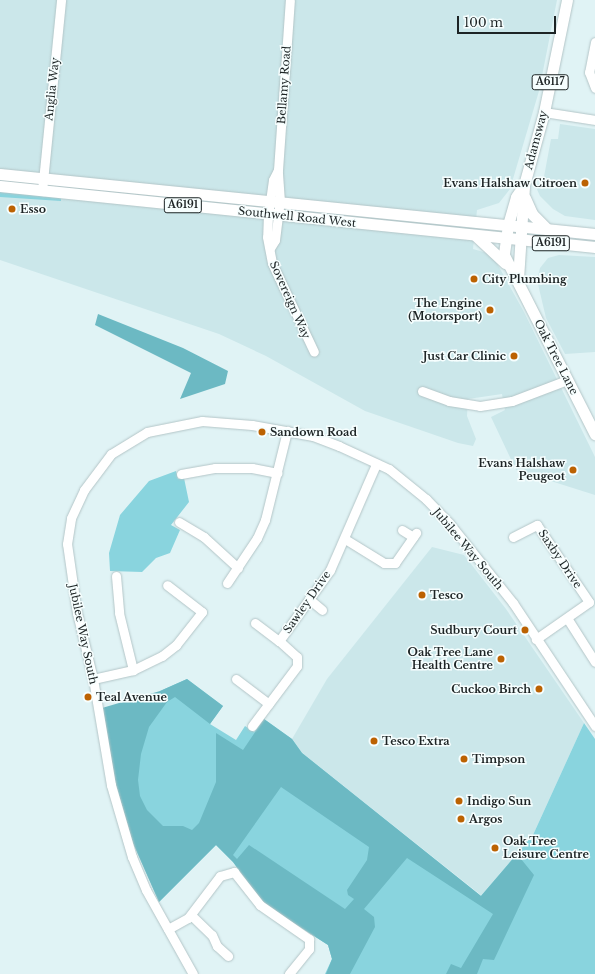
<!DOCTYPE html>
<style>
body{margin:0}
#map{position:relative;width:595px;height:974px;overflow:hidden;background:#e0f3f5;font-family:"Libre Baskerville",serif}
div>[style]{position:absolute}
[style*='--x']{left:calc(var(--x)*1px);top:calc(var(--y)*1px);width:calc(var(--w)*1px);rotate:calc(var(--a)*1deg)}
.built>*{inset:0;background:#cbe7ea}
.green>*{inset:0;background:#89d4de}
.forest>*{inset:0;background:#6cb9c3}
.roads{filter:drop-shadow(0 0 1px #b3c5c7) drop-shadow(0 0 1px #b3c5c7)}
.minor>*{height:9px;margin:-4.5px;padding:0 4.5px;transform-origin:4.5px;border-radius:4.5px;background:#fff}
.major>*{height:11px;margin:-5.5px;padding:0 5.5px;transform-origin:5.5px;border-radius:5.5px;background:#fff}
.dots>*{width:11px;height:11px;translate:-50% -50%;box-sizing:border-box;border:2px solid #f6fefe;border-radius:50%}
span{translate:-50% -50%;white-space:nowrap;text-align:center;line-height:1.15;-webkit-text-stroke:3px #f6fefe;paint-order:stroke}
.shield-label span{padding:1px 3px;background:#f6fefe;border:1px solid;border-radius:3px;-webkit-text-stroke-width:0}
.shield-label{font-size:10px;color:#1d2425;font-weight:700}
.street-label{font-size:11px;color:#1d2425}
.poi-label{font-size:11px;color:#1d2425;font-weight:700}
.right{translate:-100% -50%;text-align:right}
.left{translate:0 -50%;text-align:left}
.scale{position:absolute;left:457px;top:16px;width:99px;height:18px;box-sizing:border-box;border:2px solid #1d2425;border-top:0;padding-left:5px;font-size:12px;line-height:14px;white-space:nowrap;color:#1d2425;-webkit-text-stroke:3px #f6fefe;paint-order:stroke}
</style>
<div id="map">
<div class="built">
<i style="clip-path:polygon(0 0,557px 0,539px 91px,510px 189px,499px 203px,477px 210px,473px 249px,487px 253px,494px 258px,524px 312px,595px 457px,595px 495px,516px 470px,491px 417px,505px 410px,502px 394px,468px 399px,467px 416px,476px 439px,473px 446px,458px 443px,365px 411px,266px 356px,219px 334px,0 260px)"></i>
<i style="clip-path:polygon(560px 124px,595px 129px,595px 220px,565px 216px,553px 209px,540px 196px,535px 185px,543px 182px,551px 139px,558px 139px)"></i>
<i style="clip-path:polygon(559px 255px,595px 257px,595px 352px,565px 354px,546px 318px,537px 280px,540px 268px,548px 258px)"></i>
<i style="clip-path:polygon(432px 547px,464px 555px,506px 609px,584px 723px,533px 835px,482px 896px,302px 753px,292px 739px,327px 679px)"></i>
</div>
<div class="green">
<i style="clip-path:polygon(0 190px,61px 197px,61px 201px,0 197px)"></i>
<i style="clip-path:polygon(176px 471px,178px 479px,184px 478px,189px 502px,171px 525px,180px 530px,170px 553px,156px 558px,142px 572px,110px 571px,109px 553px,120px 515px,149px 481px)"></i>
<i style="clip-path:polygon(187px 679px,223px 706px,210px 724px,236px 740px,245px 726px,254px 732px,264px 719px,292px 739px,302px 753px,481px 896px,533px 835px,584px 723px,595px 739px,595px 974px,325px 974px,332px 959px,328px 945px,264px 904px,233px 862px,216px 845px,159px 902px,133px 843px,115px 781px,160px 691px)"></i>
</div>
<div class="forest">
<i style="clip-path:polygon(98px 314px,183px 348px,228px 371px,225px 384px,180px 399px,191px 373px,95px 325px)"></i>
<i style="clip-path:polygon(evenodd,187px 679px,223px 706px,210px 724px,175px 697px,167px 702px,149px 727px,141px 754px,138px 780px,140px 796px,147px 810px,163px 826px,183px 826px,192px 830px,199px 823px,216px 782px,216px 733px,243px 750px,264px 719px,292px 739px,302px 753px,481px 896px,517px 854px,534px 875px,494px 960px,483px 959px,477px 974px,446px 974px,451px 964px,461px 968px,493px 914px,407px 858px,364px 909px,374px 917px,375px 927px,350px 974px,326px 974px,332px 959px,328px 945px,264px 904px,233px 862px,216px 845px,159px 902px,133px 843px,115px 781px,102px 708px,160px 691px,187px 679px,281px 787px,369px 847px,367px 860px,347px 890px,348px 895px,354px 899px,345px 909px,249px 845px,237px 859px,233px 855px,281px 787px)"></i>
</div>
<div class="roads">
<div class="minor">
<i style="--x:595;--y:42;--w:31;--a:101"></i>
<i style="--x:589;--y:72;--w:17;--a:69"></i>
<i style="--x:544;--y:112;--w:52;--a:8.9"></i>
<i style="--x:278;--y:170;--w:11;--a:117"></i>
<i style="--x:273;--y:180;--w:34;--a:98"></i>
<i style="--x:268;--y:214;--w:23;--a:92"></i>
<i style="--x:267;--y:237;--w:26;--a:79"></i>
<i style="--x:272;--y:263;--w:98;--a:64.7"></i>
<i style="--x:42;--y:191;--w:192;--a:-84.3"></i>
<i style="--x:270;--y:248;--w:9;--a:-58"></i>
<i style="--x:275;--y:240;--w:38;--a:-83"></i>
<i style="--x:280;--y:202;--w:32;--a:-94"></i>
<i style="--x:278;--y:170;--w:170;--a:-86"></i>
<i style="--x:422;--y:391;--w:29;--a:20"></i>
<i style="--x:449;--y:401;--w:31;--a:9"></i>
<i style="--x:480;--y:406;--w:32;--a:-9"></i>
<i style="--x:512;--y:401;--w:59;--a:-20.9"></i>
<i style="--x:181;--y:474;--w:35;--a:-10"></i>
<i style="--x:215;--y:468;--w:37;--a:0"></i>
<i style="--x:252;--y:468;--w:26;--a:11"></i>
<i style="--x:179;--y:522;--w:29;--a:31"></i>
<i style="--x:204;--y:537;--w:46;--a:42.4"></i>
<i style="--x:402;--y:530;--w:13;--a:32"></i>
<i style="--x:513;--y:537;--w:27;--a:-27"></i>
<i style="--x:537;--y:525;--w:93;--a:56"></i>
<i style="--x:589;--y:602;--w:65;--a:145.1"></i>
<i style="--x:345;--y:539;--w:46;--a:31.6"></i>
<i style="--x:384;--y:563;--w:11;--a:0"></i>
<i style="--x:395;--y:563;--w:37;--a:-55"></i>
<i style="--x:116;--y:576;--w:37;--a:85"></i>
<i style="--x:119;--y:613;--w:59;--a:76.2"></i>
<i style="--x:227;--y:583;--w:54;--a:-56.3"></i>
<i style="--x:257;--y:538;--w:20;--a:-66"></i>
<i style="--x:265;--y:520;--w:92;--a:-76.1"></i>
<i style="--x:309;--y:599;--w:17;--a:40"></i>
<i style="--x:567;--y:618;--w:52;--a:57.5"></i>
<i style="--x:255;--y:623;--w:30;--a:37"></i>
<i style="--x:93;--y:679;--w:41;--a:-12.7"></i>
<i style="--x:133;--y:670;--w:32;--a:-26"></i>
<i style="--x:162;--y:656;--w:18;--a:-38"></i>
<i style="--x:176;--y:645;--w:42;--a:-51.8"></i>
<i style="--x:202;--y:612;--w:44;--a:-142.4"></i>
<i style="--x:236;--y:679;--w:41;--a:37.1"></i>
<i style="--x:252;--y:726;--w:75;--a:-53.1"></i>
<i style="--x:297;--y:666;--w:9;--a:-90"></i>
<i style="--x:297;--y:657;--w:24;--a:-138"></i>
<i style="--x:279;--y:641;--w:87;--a:-54.3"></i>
<i style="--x:330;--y:570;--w:116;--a:-66.5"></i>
<i style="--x:191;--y:915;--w:29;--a:44"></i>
<i style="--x:212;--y:935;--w:12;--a:66"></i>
<i style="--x:217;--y:946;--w:15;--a:42"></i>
<i style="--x:168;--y:929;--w:23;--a:-29"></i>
<i style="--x:188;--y:918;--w:53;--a:-52.7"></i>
<i style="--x:220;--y:876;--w:15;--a:-16"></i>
<i style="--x:234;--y:872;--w:42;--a:51.8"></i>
<i style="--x:260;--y:905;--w:60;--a:34.8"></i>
<i style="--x:309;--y:939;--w:10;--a:90"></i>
<i style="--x:309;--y:949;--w:32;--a:129"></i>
<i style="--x:193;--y:974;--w:96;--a:-119.2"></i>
<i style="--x:146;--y:890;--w:36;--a:-113"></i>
<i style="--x:132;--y:857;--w:75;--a:-106.3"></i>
<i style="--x:111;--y:785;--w:108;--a:-99.6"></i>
<i style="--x:93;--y:679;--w:68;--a:-103.6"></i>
<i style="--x:77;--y:613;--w:70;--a:-98.2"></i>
<i style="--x:67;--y:544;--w:26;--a:-81"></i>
<i style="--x:71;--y:518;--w:31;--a:-65"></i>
<i style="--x:84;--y:490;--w:45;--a:-53.1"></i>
<i style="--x:111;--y:454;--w:42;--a:-31.4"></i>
<i style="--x:147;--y:432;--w:56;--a:-11.3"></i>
<i style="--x:202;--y:421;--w:50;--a:4.6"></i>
<i style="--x:252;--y:425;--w:62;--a:10.2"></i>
<i style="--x:313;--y:436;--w:28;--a:21"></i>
<i style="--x:339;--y:446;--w:55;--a:24.7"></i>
<i style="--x:389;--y:469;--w:48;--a:39"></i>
<i style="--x:426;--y:499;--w:35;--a:46"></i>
<i style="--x:450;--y:524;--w:101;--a:51.4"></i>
<i style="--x:513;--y:603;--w:148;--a:56.3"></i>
</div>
<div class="major">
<i style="--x:567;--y:0;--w:114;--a:101.6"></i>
<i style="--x:544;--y:112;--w:76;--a:105.3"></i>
<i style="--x:524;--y:185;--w:14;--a:124"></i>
<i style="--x:516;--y:197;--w:29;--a:106"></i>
<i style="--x:508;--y:225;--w:30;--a:98"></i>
<i style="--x:504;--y:255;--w:201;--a:63.1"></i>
<i style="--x:0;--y:174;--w:598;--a:5.76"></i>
<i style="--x:0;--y:186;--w:598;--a:5.85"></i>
<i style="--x:525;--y:198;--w:17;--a:66"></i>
<i style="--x:532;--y:214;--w:21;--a:45"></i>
<i style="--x:476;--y:236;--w:40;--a:43"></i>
<i style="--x:518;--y:279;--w:94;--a:-86.3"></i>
</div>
</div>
<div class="dots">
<i style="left:585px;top:183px;background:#bc6202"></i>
<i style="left:12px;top:209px;background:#bc6202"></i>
<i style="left:474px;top:279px;background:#bc6202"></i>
<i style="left:490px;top:310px;background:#bc6202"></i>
<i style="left:514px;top:356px;background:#bc6202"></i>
<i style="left:262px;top:432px;background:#bc6202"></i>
<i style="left:573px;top:470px;background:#bc6202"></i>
<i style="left:422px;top:595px;background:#bc6202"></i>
<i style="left:525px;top:630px;background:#bc6202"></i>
<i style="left:501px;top:659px;background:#bc6202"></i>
<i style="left:539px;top:689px;background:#bc6202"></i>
<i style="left:88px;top:697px;background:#bc6202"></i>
<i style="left:374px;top:741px;background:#bc6202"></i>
<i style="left:464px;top:759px;background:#bc6202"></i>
<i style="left:459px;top:801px;background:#bc6202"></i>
<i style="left:461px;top:819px;background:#bc6202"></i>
<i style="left:495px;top:848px;background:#bc6202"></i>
</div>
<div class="shield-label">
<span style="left:550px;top:82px">A6117</span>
<span style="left:183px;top:205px">A6191</span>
<span style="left:551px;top:243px">A6191</span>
</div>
<div class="street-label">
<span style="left:284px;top:85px;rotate:-86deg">Bellamy Road</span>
<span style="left:52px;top:89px;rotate:-84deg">Anglia Way</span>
<span style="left:536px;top:140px;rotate:-75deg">Adamsway</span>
<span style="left:297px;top:217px;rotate:6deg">Southwell Road West</span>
<span style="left:290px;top:300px;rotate:66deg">Sovereign Way</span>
<span style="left:556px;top:357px;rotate:63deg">Oak Tree Lane</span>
<span style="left:468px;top:549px;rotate:50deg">Jubilee Way South</span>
<span style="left:560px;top:559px;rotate:56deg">Saxby Drive</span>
<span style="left:307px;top:602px;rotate:-55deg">Sawley Drive</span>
<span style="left:83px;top:634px;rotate:78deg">Jubilee Way South</span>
</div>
<div class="poi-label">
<span class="right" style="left:577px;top:183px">Evans Halshaw Citroen</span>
<span class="left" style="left:20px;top:209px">Esso</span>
<span class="left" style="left:482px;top:279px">City Plumbing</span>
<span class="right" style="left:482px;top:310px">The Engine<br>(Motorsport)</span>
<span class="right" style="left:506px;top:356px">Just Car Clinic</span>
<span class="left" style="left:270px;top:432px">Sandown Road</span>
<span class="right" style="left:565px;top:470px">Evans Halshaw<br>Peugeot</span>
<span class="left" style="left:430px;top:595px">Tesco</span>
<span class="right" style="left:517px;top:630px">Sudbury Court</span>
<span class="right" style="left:493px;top:659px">Oak Tree Lane<br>Health Centre</span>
<span class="right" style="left:531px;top:689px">Cuckoo Birch</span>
<span class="left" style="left:96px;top:697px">Teal Avenue</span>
<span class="left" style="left:382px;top:741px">Tesco Extra</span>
<span class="left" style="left:472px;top:759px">Timpson</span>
<span class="left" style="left:467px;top:801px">Indigo Sun</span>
<span class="left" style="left:469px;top:819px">Argos</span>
<span class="left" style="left:503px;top:848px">Oak Tree<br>Leisure Centre</span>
</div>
<div class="scale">100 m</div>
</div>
